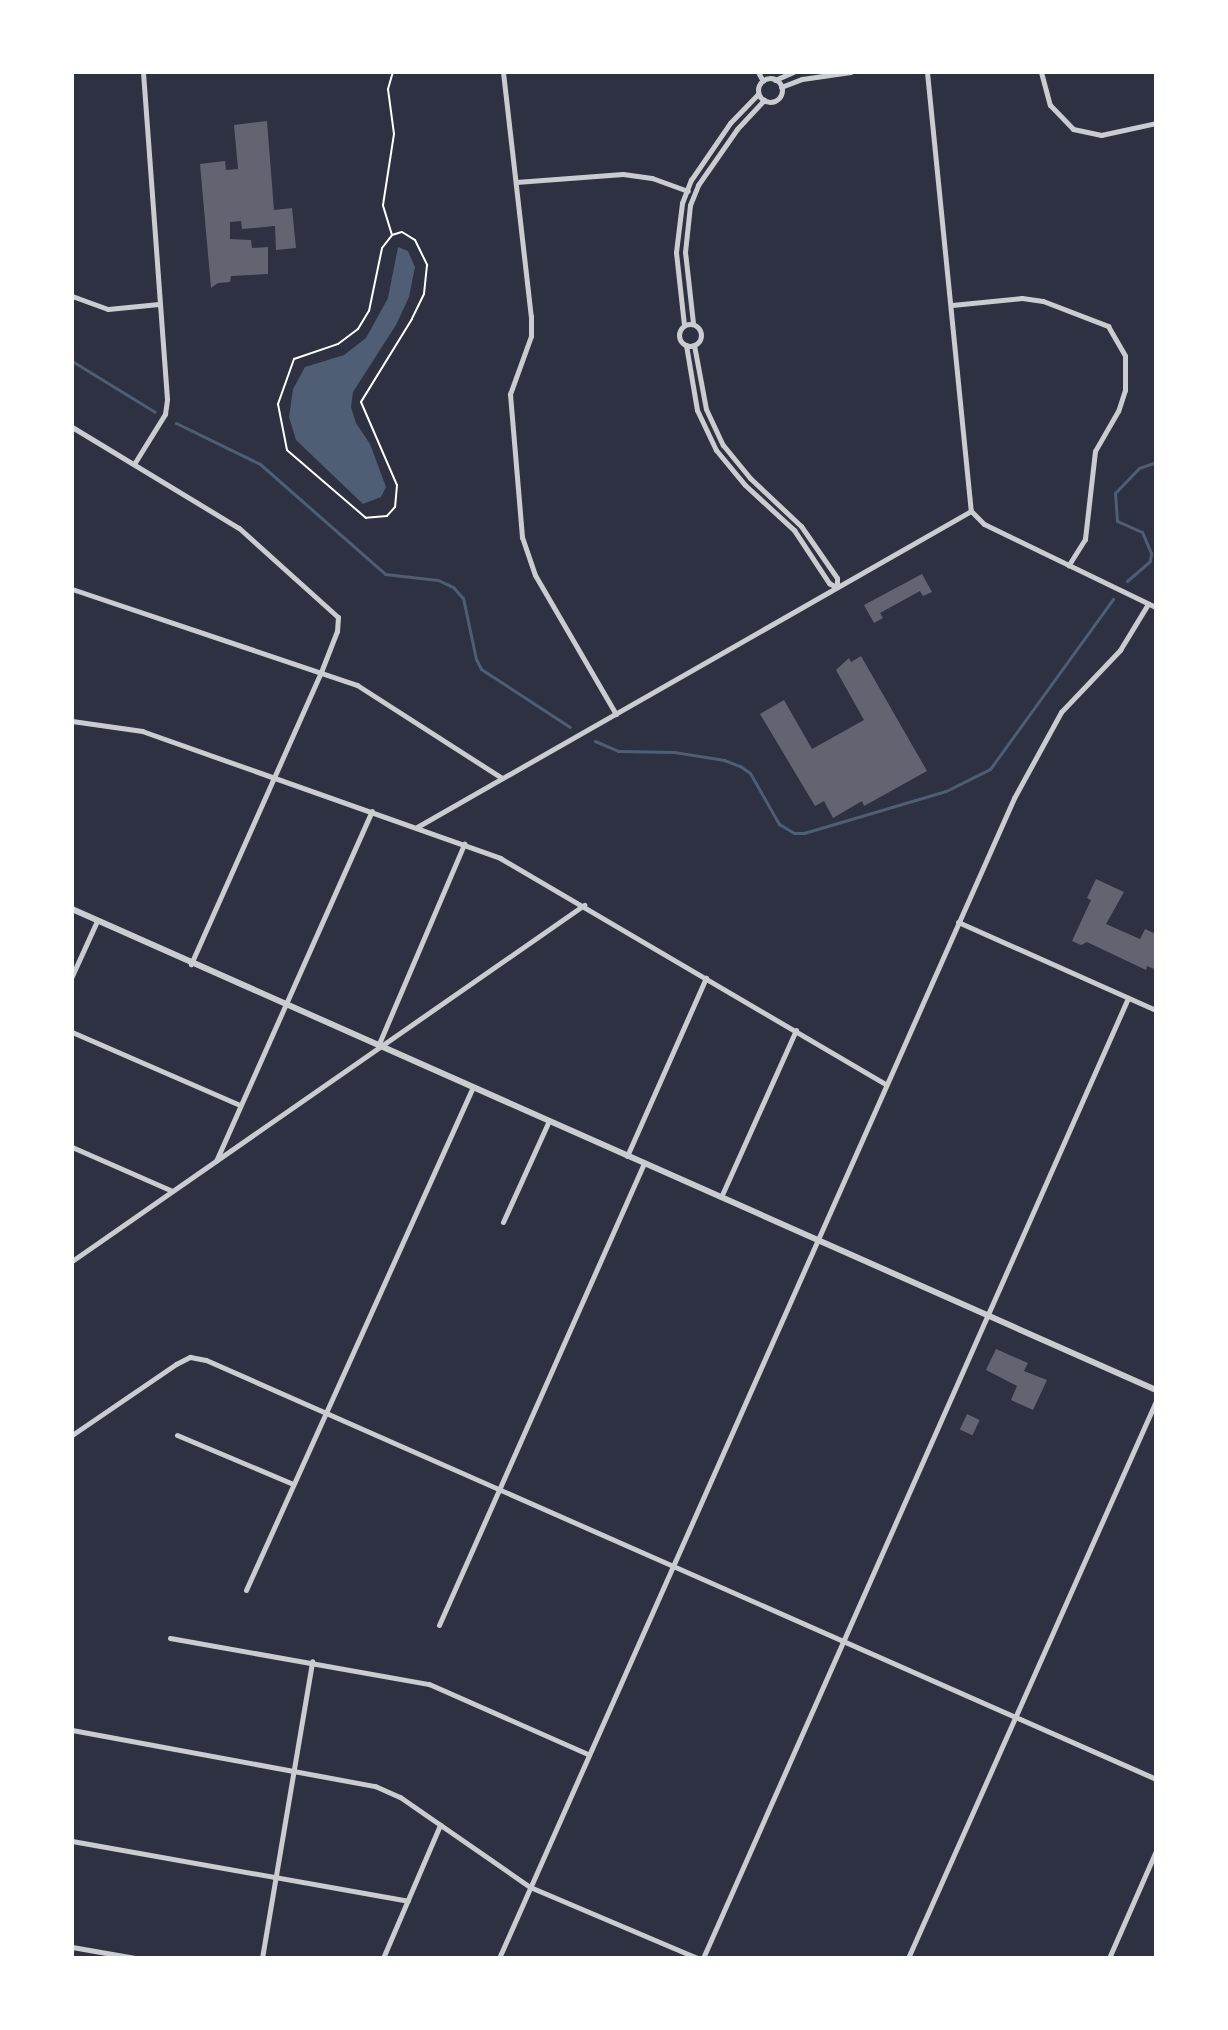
<!DOCTYPE html>
<style>
body{margin:0}
#map{position:relative;width:1228px;height:2030px;overflow:hidden;background:#2d3142;font-family:"Asap Condensed",sans-serif}
div>[style]{position:absolute}
[style*='--x']{left:calc(var(--x)*1px);top:calc(var(--y)*1px);width:calc(var(--w)*1px);rotate:calc(var(--a)*1deg)}
.water>*{inset:0;background:#4f5d75}
.stream>*{height:3px;margin:-1.5px;padding:0 1.5px;transform-origin:1.5px;border-radius:1.5px;background:#4f5d75}
.building>*{inset:0;background:#626471;transform-origin:0 0}
.path>*{height:2px;margin:-1px;padding:0 1px;transform-origin:1px;border-radius:1px;background:#fff}
.minor>*{height:5px;margin:-2.5px;padding:0 2.5px;transform-origin:2.5px;border-radius:2.5px;background:#caccd0}
.minor>.ring{margin:-2.5px;padding:0;box-sizing:content-box;background:none;border:5px solid #caccd0;border-radius:50%}
.tertiary>*{height:6px;margin:-3px;padding:0 3px;transform-origin:3px;border-radius:3px;background:#caccd0}
span{translate:-50% -50%;white-space:nowrap;text-align:center;line-height:1.15;-webkit-text-stroke:8px #fff;paint-order:stroke}
.frame{position:absolute;inset:0;border:74px solid #fff;pointer-events:none}
</style>
<div id="map">
<div class="water">
<i style="clip-path:polygon(398px 247px,408px 251px,415px 267px,409px 297px,396px 325px,353px 392px,351px 407px,356px 423px,370px 444px,386px 487px,381px 497px,363px 504px,296px 440px,289px 417px,293px 389px,305px 367px,344px 355px,366px 338px,388px 298px)"></i>
</div>
<div class="stream">
<i style="--x:72;--y:361;--w:97;--a:31.6"></i>
<i style="--x:176;--y:423;--w:93;--a:26"></i>
<i style="--x:260;--y:464;--w:167;--a:41.3"></i>
<i style="--x:385;--y:574;--w:53;--a:6.5"></i>
<i style="--x:438;--y:580;--w:17;--a:25"></i>
<i style="--x:453;--y:587;--w:15;--a:48"></i>
<i style="--x:463;--y:598;--w:62;--a:78"></i>
<i style="--x:476;--y:659;--w:11;--a:63"></i>
<i style="--x:481;--y:669;--w:106;--a:33.1"></i>
<i style="--x:1127;--y:581;--w:30;--a:-41"></i>
<i style="--x:1150;--y:561;--w:8;--a:-83"></i>
<i style="--x:1151;--y:553;--w:23;--a:-113"></i>
<i style="--x:1142;--y:532;--w:27;--a:-156"></i>
<i style="--x:1117;--y:521;--w:28;--a:-94"></i>
<i style="--x:1115;--y:493;--w:35;--a:-46"></i>
<i style="--x:1139;--y:468;--w:18;--a:-19"></i>
<i style="--x:595;--y:741;--w:25;--a:23"></i>
<i style="--x:618;--y:751;--w:56;--a:1"></i>
<i style="--x:674;--y:752;--w:51;--a:9.1"></i>
<i style="--x:724;--y:760;--w:17;--a:21"></i>
<i style="--x:740;--y:766;--w:12;--a:35"></i>
<i style="--x:750;--y:773;--w:59;--a:60.4"></i>
<i style="--x:779;--y:824;--w:17;--a:31"></i>
<i style="--x:794;--y:833;--w:10;--a:0"></i>
<i style="--x:804;--y:833;--w:148;--a:-16.5"></i>
<i style="--x:946;--y:791;--w:49;--a:-26.6"></i>
<i style="--x:990;--y:769;--w:210;--a:-54.1"></i>
</div>
<div class="building">
<i style="clip-path:polygon(267px 121px,274px 210px,292px 208px,296px 248px,276px 250px,275px 226px,242px 229px,241px 221px,230px 222px,230px 239px,251px 240px,252px 248px,268px 247px,268px 274px,231px 276px,230px 282px,218px 283px,211px 288px,200px 164px,225px 161px,226px 170px,238px 169px,234px 125px)"></i>
<i style="clip-path:polygon(922px 574px,932px 592px,923px 596px,920px 591px,880px 613px,883px 618px,874px 623px,864px 605px)"></i>
<i style="clip-path:polygon(861px 656px,927px 771px,864px 806px,862px 801px,833px 818px,824px 801px,815px 806px,760px 714px,784px 700px,812px 749px,864px 720px,836px 670px,849px 658px,851px 662px)"></i>
<i style="clip-path:polygon(1096px 879px,1124px 892px,1106px 924px,1140px 939px,1145px 929px,1156px 934px,1156px 970px,1147px 966px,1146px 970px,1087px 942px,1081px 945px,1072px 941px,1091px 900px,1087px 898px)"></i>
<i style="clip-path:polygon(996px 1349px,1028px 1363px,1024px 1371px,1047px 1380px,1033px 1410px,1011px 1400px,1017px 1386px,986px 1370px)"></i>
<i style="left:967px;top:1414px;width:14px;height:17px;rotate:25deg"></i>
</div>
<div class="path">
<i style="--x:392;--y:235;--w:10;--a:-17"></i>
<i style="--x:402;--y:232;--w:15;--a:32"></i>
<i style="--x:415;--y:240;--w:28;--a:64"></i>
<i style="--x:427;--y:265;--w:29;--a:96"></i>
<i style="--x:424;--y:294;--w:28;--a:116"></i>
<i style="--x:412;--y:319;--w:97;--a:121.6"></i>
<i style="--x:361;--y:402;--w:90;--a:66.6"></i>
<i style="--x:397;--y:485;--w:22;--a:95"></i>
<i style="--x:395;--y:507;--w:12;--a:132"></i>
<i style="--x:387;--y:516;--w:21;--a:175"></i>
<i style="--x:366;--y:518;--w:104;--a:-139.3"></i>
<i style="--x:287;--y:450;--w:47;--a:-101.1"></i>
<i style="--x:278;--y:404;--w:48;--a:-70.4"></i>
<i style="--x:294;--y:359;--w:46;--a:-18.8"></i>
<i style="--x:338;--y:344;--w:25;--a:-37"></i>
<i style="--x:358;--y:329;--w:21;--a:-59"></i>
<i style="--x:369;--y:311;--w:64;--a:-78.3"></i>
<i style="--x:382;--y:248;--w:16;--a:-52"></i>
<i style="--x:392;--y:235;--w:31;--a:-107"></i>
<i style="--x:383;--y:205;--w:72;--a:-81.2"></i>
<i style="--x:394;--y:134;--w:45;--a:-97.6"></i>
<i style="--x:388;--y:89;--w:18;--a:-74"></i>
</div>
<div class="minor">
<i style="--x:503;--y:72;--w:246;--a:83.5"></i>
<i style="--x:531;--y:316;--w:20;--a:90"></i>
<i style="--x:531;--y:336;--w:62;--a:109.9"></i>
<i style="--x:510;--y:394;--w:144;--a:85.2"></i>
<i style="--x:522;--y:537;--w:40;--a:71.1"></i>
<i style="--x:535;--y:575;--w:161;--a:59.8"></i>
<i style="--x:758;--y:72;--w:10;--a:61"></i>
<i style="--x:927;--y:72;--w:441;--a:84.3"></i>
<i style="--x:971;--y:511;--w:18;--a:45"></i>
<i style="--x:984;--y:524;--w:191;--a:25.8"></i>
<i style="--x:1041;--y:72;--w:34;--a:75"></i>
<i style="--x:1050;--y:105;--w:33;--a:46"></i>
<i style="--x:1073;--y:129;--w:29;--a:12"></i>
<i style="--x:1101;--y:135;--w:56;--a:-12.3"></i>
<i class="ring" style="left:758px;top:78px;width:19px;height:19px"></i>
<i style="--x:775;--y:80;--w:20;--a:-24"></i>
<i style="--x:781;--y:87;--w:22;--a:-21"></i>
<i style="--x:802;--y:79;--w:49;--a:-8.1"></i>
<i style="--x:516;--y:182;--w:107;--a:-4.3"></i>
<i style="--x:623;--y:174;--w:29;--a:8"></i>
<i style="--x:652;--y:178;--w:38;--a:20"></i>
<i style="--x:72;--y:296;--w:38;--a:20"></i>
<i style="--x:108;--y:309;--w:51;--a:-5.6"></i>
<i style="--x:952;--y:305;--w:70;--a:-5.7"></i>
<i style="--x:1022;--y:298;--w:21;--a:8"></i>
<i style="--x:1043;--y:301;--w:70;--a:21"></i>
<i style="--x:1108;--y:326;--w:34;--a:60"></i>
<i style="--x:1125;--y:356;--w:34;--a:90"></i>
<i style="--x:1125;--y:390;--w:22;--a:108"></i>
<i style="--x:1118;--y:411;--w:46;--a:119.9"></i>
<i style="--x:1095;--y:451;--w:89;--a:96.5"></i>
<i style="--x:1085;--y:539;--w:31;--a:122"></i>
<i style="--x:693;--y:323;--w:71;--a:-96.4"></i>
<i style="--x:685;--y:252;--w:47;--a:-83.9"></i>
<i style="--x:690;--y:205;--w:22;--a:-68"></i>
<i style="--x:698;--y:185;--w:68;--a:-55.1"></i>
<i style="--x:737;--y:129;--w:40;--a:-47"></i>
<i class="ring" style="left:679px;top:324px;width:17px;height:17px"></i>
<i style="--x:684;--y:325;--w:73;--a:-96.3"></i>
<i style="--x:676;--y:252;--w:49;--a:-83"></i>
<i style="--x:682;--y:203;--w:25;--a:-69"></i>
<i style="--x:691;--y:180;--w:69;--a:-55.6"></i>
<i style="--x:730;--y:123;--w:40;--a:-46"></i>
<i style="--x:686;--y:345;--w:66;--a:80.4"></i>
<i style="--x:697;--y:410;--w:44;--a:64.6"></i>
<i style="--x:716;--y:450;--w:45;--a:50.4"></i>
<i style="--x:745;--y:485;--w:67;--a:42.6"></i>
<i style="--x:794;--y:530;--w:64;--a:56.6"></i>
<i style="--x:829;--y:583;--w:8;--a:30"></i>
<i style="--x:694;--y:345;--w:65;--a:79.4"></i>
<i style="--x:706;--y:409;--w:40;--a:65"></i>
<i style="--x:723;--y:445;--w:43;--a:50.7"></i>
<i style="--x:750;--y:478;--w:70;--a:43.3"></i>
<i style="--x:801;--y:526;--w:63;--a:55.3"></i>
<i style="--x:837;--y:578;--w:9;--a:90"></i>
<i style="--x:72;--y:427;--w:195;--a:31.2"></i>
<i style="--x:239;--y:528;--w:133;--a:42"></i>
<i style="--x:338;--y:617;--w:14;--a:94"></i>
<i style="--x:337;--y:631;--w:44;--a:111.3"></i>
<i style="--x:321;--y:672;--w:320;--a:114"></i>
<i style="--x:134;--y:464;--w:59;--a:-58.2"></i>
<i style="--x:165;--y:414;--w:15;--a:-82"></i>
<i style="--x:167;--y:399;--w:328;--a:-94.2"></i>
<i style="--x:72;--y:589;--w:301;--a:18.6"></i>
<i style="--x:357;--y:685;--w:172;--a:32.7"></i>
<i style="--x:72;--y:721;--w:71;--a:8.1"></i>
<i style="--x:142;--y:731;--w:380;--a:19.5"></i>
<i style="--x:500;--y:858;--w:446;--a:30.4"></i>
<i style="--x:417;--y:827;--w:638;--a:-29.7"></i>
<i style="--x:958;--y:922;--w:217;--a:24"></i>
<i style="--x:72;--y:976;--w:60;--a:-65.6"></i>
<i style="--x:72;--y:1032;--w:183;--a:23.5"></i>
<i style="--x:378;--y:1046;--w:220;--a:-66.9"></i>
<i style="--x:72;--y:1147;--w:109;--a:23.7"></i>
<i style="--x:627;--y:1156;--w:195;--a:-66.1"></i>
<i style="--x:216;--y:1161;--w:383;--a:-66"></i>
<i style="--x:721;--y:1197;--w:183;--a:-65.8"></i>
<i style="--x:503;--y:1222;--w:109;--a:-65.6"></i>
<i style="--x:72;--y:1261;--w:624;--a:-34.81"></i>
<i style="--x:72;--y:1435;--w:126;--a:-34.3"></i>
<i style="--x:176;--y:1364;--w:16;--a:-27"></i>
<i style="--x:190;--y:1357;--w:16;--a:11"></i>
<i style="--x:206;--y:1360;--w:1038;--a:23.8"></i>
<i style="--x:177;--y:1435;--w:126;--a:22.9"></i>
<i style="--x:246;--y:1590;--w:550;--a:-65.72"></i>
<i style="--x:439;--y:1625;--w:505;--a:-66.07"></i>
<i style="--x:170;--y:1638;--w:263;--a:10.1"></i>
<i style="--x:429;--y:1684;--w:174;--a:23.8"></i>
<i style="--x:72;--y:1730;--w:308;--a:10.5"></i>
<i style="--x:375;--y:1786;--w:27;--a:24"></i>
<i style="--x:400;--y:1797;--w:158;--a:34.7"></i>
<i style="--x:530;--y:1887;--w:181;--a:23"></i>
<i style="--x:72;--y:1841;--w:341;--a:10.1"></i>
<i style="--x:72;--y:1947;--w:64;--a:9.9"></i>
<i style="--x:262;--y:1958;--w:301;--a:-80.4"></i>
<i style="--x:383;--y:1958;--w:145;--a:-66.8"></i>
<i style="--x:499;--y:1958;--w:1269;--a:-66.06"></i>
<i style="--x:1014;--y:798;--w:98;--a:-61.3"></i>
<i style="--x:1061;--y:712;--w:86;--a:-46.4"></i>
<i style="--x:1120;--y:650;--w:54;--a:-58.7"></i>
<i style="--x:703;--y:1958;--w:1050;--a:-66.12"></i>
<i style="--x:908;--y:1958;--w:610;--a:-66"></i>
<i style="--x:1109;--y:1958;--w:117;--a:-66.3"></i>
</div>
<div class="tertiary">
<i style="--x:72;--y:909;--w:1186;--a:23.93"></i>
</div>
<div class="frame"></div>
</div>
